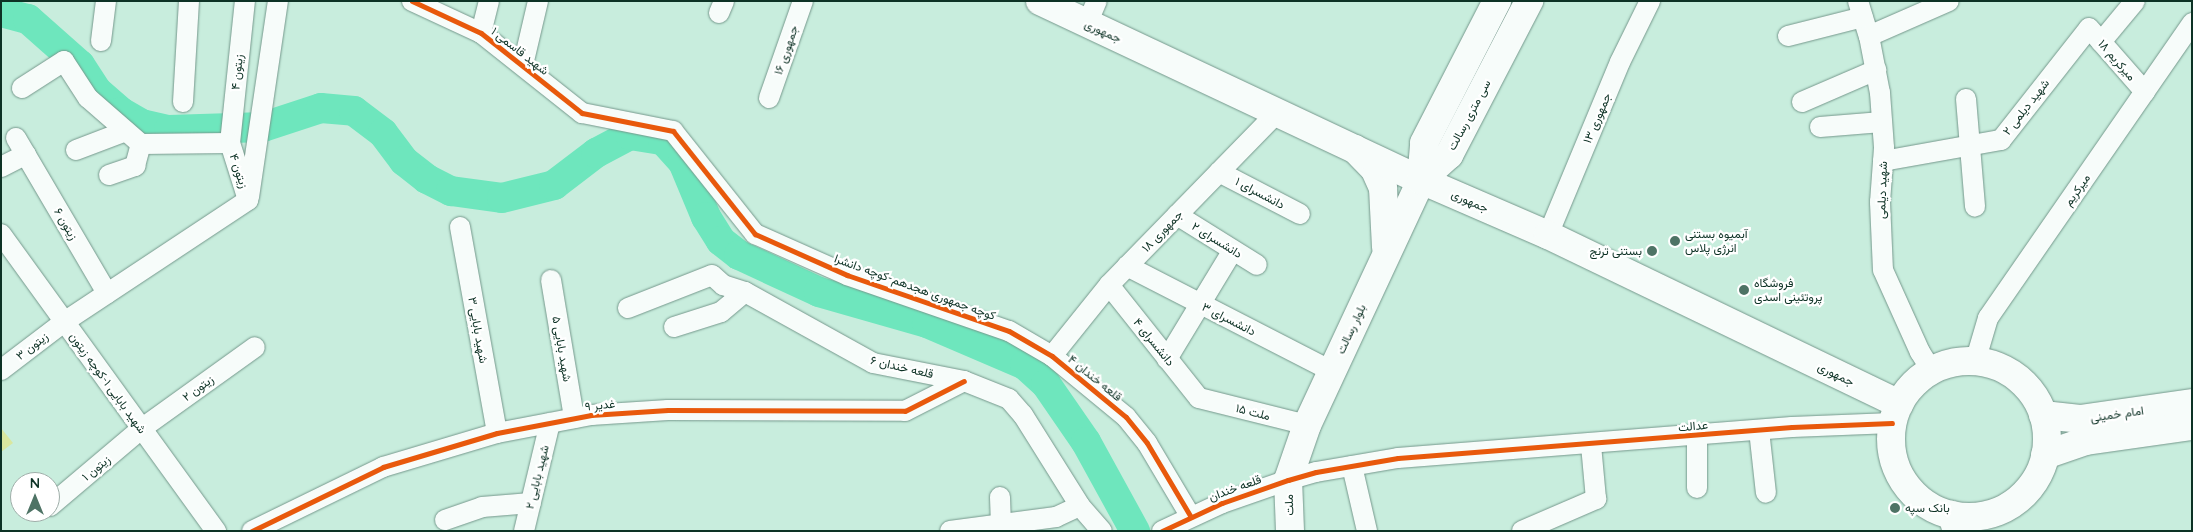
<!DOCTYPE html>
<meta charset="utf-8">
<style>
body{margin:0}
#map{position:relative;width:2193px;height:532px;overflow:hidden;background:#c8eddd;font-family:Quicksand,Vazirmatn,sans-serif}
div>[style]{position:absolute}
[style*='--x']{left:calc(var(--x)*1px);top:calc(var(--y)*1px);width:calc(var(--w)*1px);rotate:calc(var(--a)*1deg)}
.green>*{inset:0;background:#d9e79f}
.river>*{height:30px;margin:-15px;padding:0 15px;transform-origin:15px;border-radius:15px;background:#6ee6bd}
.roads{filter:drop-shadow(0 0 1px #75988c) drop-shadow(0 0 1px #75988c)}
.minor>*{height:20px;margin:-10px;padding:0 10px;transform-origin:10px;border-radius:10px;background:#f7fcfa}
.secondary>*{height:28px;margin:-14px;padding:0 14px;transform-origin:14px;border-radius:14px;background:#f7fcfa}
.primary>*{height:28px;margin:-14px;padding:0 14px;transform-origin:14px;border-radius:14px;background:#f7fcfa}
.primary>.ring{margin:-14px;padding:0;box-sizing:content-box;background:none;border:28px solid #f7fcfa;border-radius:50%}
.cycleway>*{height:5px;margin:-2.5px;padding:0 2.5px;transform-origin:2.5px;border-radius:2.5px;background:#e8590c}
.dots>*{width:14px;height:14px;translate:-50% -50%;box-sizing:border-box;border:2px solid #fff;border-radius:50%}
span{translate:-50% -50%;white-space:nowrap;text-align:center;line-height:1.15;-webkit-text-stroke:4.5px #fff;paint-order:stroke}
.street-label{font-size:12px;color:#0d3225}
.poi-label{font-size:12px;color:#0d3225}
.left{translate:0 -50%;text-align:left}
.right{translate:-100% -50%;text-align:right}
.frame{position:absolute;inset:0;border:2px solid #0d3225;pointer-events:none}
.north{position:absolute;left:10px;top:472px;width:50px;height:50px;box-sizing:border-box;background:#fff;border:1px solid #9eada8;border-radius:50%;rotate:0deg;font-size:14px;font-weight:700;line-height:20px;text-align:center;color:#0d3225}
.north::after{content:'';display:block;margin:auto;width:18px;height:22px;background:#4e7365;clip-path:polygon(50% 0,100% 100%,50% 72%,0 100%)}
</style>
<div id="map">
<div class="green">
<i style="clip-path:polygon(1px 428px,13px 443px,1px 452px)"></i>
</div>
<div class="river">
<i style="--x:1;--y:12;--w:28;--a:15"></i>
<i style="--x:28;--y:19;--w:69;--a:41.5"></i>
<i style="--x:80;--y:65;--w:31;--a:57"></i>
<i style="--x:97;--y:91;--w:32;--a:41"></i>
<i style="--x:121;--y:112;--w:24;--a:30"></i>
<i style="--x:142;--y:124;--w:28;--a:13"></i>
<i style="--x:169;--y:130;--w:94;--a:-1.8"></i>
<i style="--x:263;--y:127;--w:61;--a:-18.1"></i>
<i style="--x:321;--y:108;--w:33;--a:5"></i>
<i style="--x:354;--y:111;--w:36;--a:37"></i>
<i style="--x:383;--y:133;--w:35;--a:53"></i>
<i style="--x:404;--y:161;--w:29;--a:38"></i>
<i style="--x:427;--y:179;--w:27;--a:27"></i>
<i style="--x:451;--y:191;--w:51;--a:7.8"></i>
<i style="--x:502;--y:198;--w:54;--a:-14"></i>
<i style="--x:554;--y:185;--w:53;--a:-37.3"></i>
<i style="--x:596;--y:153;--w:38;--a:-28"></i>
<i style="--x:630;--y:135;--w:33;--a:9"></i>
<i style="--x:663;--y:140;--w:30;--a:48"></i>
<i style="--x:683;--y:162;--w:60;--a:67.3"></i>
<i style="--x:706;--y:217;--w:28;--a:58"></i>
<i style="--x:721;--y:241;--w:23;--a:38"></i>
<i style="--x:739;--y:255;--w:88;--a:24.8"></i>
<i style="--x:819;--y:292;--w:112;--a:16"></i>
<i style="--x:927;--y:323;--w:107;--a:23.2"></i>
<i style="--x:1025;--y:365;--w:28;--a:42"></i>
<i style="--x:1046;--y:384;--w:70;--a:55.4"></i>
<i style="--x:1086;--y:442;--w:102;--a:61.2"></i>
</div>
<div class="roads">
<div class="minor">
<i style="--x:412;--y:1;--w:76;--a:24.9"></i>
<i style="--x:481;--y:33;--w:129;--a:38.4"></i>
<i style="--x:582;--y:113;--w:93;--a:11.2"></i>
<i style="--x:673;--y:131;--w:132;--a:51.5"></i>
<i style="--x:755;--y:234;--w:101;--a:24"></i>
<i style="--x:847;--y:275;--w:171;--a:19.1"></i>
<i style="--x:1009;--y:331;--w:50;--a:30.2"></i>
<i style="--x:1052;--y:356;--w:96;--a:39.5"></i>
<i style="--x:1126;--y:417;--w:33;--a:51"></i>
<i style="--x:1147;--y:443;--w:86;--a:59.3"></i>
<i style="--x:1858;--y:1;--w:37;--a:73"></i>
<i style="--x:1869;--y:36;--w:58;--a:79.1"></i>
<i style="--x:1880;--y:93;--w:55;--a:85.8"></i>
<i style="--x:1884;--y:148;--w:54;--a:94.2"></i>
<i style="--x:1880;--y:202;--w:68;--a:87.5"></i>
<i style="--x:1883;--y:270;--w:90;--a:65.7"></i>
<i style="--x:1920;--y:352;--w:22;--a:58"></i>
<i style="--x:719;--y:13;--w:13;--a:-67"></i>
<i style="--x:1087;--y:24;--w:25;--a:-67"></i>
<i style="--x:481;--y:33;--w:33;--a:-76"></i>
<i style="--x:1788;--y:36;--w:77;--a:-14.2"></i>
<i style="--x:1869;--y:36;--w:87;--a:-23.6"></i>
<i style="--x:101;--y:41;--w:40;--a:-82.9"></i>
<i style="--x:2101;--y:42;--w:53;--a:-50.3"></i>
<i style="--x:523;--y:65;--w:66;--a:-76.8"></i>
<i style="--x:769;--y:98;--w:103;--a:-70.7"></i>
<i style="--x:1966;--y:99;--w:108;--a:85.2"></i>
<i style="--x:183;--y:102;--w:101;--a:-86.6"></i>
<i style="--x:1802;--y:102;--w:81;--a:-23.4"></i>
<i style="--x:1820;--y:127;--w:62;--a:-4.6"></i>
<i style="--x:16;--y:138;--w:180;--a:59.6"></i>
<i style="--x:230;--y:143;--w:143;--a:-84"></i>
<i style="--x:76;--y:150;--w:53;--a:-20.8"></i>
<i style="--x:1883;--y:161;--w:120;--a:-10.1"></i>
<i style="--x:2001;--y:140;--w:142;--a:-51.8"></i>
<i style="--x:2089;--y:28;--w:85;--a:48.8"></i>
<i style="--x:1;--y:167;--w:28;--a:-27"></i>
<i style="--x:1219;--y:172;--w:91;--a:27.4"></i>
<i style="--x:109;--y:175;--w:28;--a:-19"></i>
<i style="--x:135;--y:166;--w:23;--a:-75"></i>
<i style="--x:249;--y:197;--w:198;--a:-81.6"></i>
<i style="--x:1177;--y:215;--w:94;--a:32"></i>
<i style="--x:460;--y:227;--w:209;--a:79.8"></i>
<i style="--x:1;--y:234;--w:367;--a:54.1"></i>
<i style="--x:1548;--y:235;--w:187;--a:-67.4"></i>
<i style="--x:1620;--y:62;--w:68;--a:-63.8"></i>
<i style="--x:1127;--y:266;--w:229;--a:27.2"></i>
<i style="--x:551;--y:280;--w:140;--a:80.5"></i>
<i style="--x:1109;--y:285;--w:144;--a:51.5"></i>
<i style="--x:1199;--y:398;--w:111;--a:14"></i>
<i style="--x:628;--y:308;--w:90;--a:-21.4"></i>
<i style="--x:712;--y:275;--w:15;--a:42"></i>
<i style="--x:723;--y:285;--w:23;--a:18"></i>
<i style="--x:745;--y:292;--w:146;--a:29"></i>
<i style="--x:873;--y:363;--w:93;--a:11.2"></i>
<i style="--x:964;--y:381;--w:48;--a:21.8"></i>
<i style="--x:1009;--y:399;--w:21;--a:49"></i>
<i style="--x:1023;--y:415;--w:107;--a:57.9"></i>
<i style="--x:1080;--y:506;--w:33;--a:49"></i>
<i style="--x:674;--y:327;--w:49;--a:-17.7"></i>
<i style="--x:721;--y:312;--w:31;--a:-40"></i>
<i style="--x:1052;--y:356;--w:91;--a:-51.2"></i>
<i style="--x:1109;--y:285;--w:242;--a:-45.7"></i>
<i style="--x:1167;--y:359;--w:127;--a:-58.8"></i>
<i style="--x:1975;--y:362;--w:46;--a:-73.5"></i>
<i style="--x:1988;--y:318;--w:359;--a:-55.3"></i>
<i style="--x:1;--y:370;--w:79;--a:-37.3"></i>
<i style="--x:64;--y:322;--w:221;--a:-33.5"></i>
<i style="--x:248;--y:200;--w:60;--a:-107.5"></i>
<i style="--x:230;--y:143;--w:89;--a:179.4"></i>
<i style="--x:141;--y:144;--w:70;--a:-139"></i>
<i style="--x:88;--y:98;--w:44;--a:-123"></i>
<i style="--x:64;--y:61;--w:50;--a:147.3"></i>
<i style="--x:1759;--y:430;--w:63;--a:83.7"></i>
<i style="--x:1352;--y:466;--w:67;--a:77"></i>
<i style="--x:1697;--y:488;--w:53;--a:-90"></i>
<i style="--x:1000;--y:497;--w:27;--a:88"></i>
<i style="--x:50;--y:506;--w:119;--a:-40.2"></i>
<i style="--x:141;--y:429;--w:140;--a:-35.7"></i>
<i style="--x:445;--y:520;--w:39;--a:-19"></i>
<i style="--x:482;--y:507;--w:49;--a:-4.7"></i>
<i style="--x:252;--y:531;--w:146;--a:-26"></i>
<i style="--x:383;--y:467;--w:119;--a:-16.6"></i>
<i style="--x:497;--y:433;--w:96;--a:-10.8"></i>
<i style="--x:591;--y:415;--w:77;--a:-3.7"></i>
<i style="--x:668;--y:410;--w:237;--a:0.2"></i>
<i style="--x:905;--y:411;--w:66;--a:-27"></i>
<i style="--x:524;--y:531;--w:111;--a:-76.5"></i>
<i style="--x:950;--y:531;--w:107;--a:-7.5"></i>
<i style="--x:1056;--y:517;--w:26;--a:-25"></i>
<i style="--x:1162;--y:531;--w:66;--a:-25"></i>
<i style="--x:1222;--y:503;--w:70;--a:-19.2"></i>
<i style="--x:1288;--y:480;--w:29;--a:-16"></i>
<i style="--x:1316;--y:472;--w:83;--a:-9.7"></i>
<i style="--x:1398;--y:458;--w:395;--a:-4.5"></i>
<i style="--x:1792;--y:427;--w:100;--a:-2.3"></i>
<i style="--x:1522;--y:531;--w:81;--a:-23.4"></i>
<i style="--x:1596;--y:499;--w:54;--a:-95.3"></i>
</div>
<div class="secondary">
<i style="--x:1355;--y:149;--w:29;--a:46"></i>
<i style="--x:1375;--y:170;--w:20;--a:66"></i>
<i style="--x:1383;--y:188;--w:59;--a:87.1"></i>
<i style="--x:1952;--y:515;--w:17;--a:73"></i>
<i style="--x:1290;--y:531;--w:51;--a:-92.2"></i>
<i style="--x:1288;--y:480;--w:58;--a:-70.9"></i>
<i style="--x:1307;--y:425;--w:270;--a:-65"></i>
</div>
<div class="primary">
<i style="--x:1040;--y:1;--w:421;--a:25.2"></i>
<i style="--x:1421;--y:180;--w:138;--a:23.4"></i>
<i style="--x:1548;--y:235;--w:390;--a:25.7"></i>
<i style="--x:1421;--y:180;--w:38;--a:-42"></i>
<i style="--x:1449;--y:155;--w:174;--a:-62.5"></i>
<i style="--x:1421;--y:180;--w:37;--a:-85"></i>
<i style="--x:1424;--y:143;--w:160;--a:-62.8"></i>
<i class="ring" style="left:1891px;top:361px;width:128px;height:128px"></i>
<i style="--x:2043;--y:415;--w:37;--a:6"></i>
<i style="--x:2080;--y:419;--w:113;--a:-8.1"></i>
<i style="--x:2045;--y:455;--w:43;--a:-18.9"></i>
<i style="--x:2086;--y:441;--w:107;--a:-8.1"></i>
</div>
</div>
<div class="cycleway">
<i style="--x:412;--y:1;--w:76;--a:24.9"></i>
<i style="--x:481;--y:33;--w:129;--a:38.4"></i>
<i style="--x:582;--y:113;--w:93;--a:11.2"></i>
<i style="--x:673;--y:131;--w:132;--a:51.5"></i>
<i style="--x:755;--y:234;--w:101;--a:24"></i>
<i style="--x:847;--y:275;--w:171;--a:19.1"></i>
<i style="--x:1009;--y:331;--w:50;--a:30.2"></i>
<i style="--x:1052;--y:356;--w:96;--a:39.5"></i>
<i style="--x:1126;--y:417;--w:33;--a:51"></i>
<i style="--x:1147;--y:443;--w:86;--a:59.3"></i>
<i style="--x:252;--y:531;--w:146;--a:-26"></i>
<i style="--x:383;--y:467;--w:119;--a:-16.6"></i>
<i style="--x:497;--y:433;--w:96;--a:-10.8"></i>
<i style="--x:591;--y:415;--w:77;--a:-3.7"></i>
<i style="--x:668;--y:410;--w:237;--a:0.2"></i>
<i style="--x:905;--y:411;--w:66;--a:-27"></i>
<i style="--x:1162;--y:531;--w:66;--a:-25"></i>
<i style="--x:1222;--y:503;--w:70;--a:-19.2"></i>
<i style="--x:1288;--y:480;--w:29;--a:-16"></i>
<i style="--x:1316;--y:472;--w:83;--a:-9.7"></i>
<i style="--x:1398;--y:458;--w:395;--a:-4.5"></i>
<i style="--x:1792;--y:427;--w:100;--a:-2.3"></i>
</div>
<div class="dots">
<i style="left:1675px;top:241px;background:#4e7365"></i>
<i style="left:1652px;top:251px;background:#4e7365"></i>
<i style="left:1744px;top:290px;background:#4e7365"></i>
<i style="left:1895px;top:508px;background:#4e7365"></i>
</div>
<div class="street-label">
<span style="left:1103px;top:31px;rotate:25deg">جمهوری</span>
<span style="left:786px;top:50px;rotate:-71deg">۱۶ جمهوری</span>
<span style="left:520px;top:51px;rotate:38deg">۱ شهید قاسمی</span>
<span style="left:2117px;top:60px;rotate:49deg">۱۸ میرکریم</span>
<span style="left:237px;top:72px;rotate:-84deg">زیتون ۴</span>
<span style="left:2026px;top:107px;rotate:-52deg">۲ شهید دیلمی</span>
<span style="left:1469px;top:115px;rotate:-62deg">سی متری رسالت</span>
<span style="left:1597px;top:118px;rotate:-67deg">۱۳ جمهوری</span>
<span style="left:239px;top:171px;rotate:72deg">۴ زیتون</span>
<span style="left:1882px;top:190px;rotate:-88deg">شهید دیلمی</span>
<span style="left:2077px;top:190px;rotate:-55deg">میرکریم</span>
<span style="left:1260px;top:193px;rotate:28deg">۱ دانشسرای</span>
<span style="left:1470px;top:201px;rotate:24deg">جمهوری</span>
<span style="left:66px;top:224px;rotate:60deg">۶ زیتون</span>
<span style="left:1162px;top:231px;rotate:-46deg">جمهوری ۱۸</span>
<span style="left:1217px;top:240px;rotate:32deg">۲ دانشسرای</span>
<span style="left:915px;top:287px;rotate:20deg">کوچه جمهوری هجدهم-کوچه دانشرا</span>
<span style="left:1229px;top:319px;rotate:27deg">۳ دانشسرای</span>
<span style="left:1351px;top:329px;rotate:-65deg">بلوار رسالت</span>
<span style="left:478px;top:330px;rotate:80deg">۳ شهید بابایی</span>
<span style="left:1154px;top:342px;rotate:51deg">۴ دانشسرای</span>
<span style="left:32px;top:346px;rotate:-38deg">۳ زیتون</span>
<span style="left:562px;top:349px;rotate:80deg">۵ شهید بابایی</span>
<span style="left:902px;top:367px;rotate:13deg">۶ قلعه خندان</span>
<span style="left:1836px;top:374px;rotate:26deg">جمهوری</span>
<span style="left:1095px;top:378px;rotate:39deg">۴ قلعه خندان</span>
<span style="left:108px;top:383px;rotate:54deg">شهید بابایی ۱-کوچه زیتون</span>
<span style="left:198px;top:388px;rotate:-36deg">۲ زیتون</span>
<span style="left:600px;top:405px;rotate:-6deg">غدیر ۹</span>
<span style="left:1253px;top:412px;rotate:14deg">۱۵ ملت</span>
<span style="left:2117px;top:414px;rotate:-8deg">امام خمینی</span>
<span style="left:1693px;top:426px;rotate:-5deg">عدالت</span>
<span style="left:96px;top:468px;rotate:-40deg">۱ زیتون</span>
<span style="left:537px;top:477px;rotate:-76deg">۲ شهید بابایی</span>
<span style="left:1235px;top:488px;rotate:-20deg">قلعه خندان</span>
<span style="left:1289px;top:505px;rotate:-92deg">ملت</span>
</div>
<div class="poi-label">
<span class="left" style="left:1685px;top:241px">آبمیوه بستنی<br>انرژی پلاس</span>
<span class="right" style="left:1642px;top:251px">بستنی ترنج</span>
<span class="left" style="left:1754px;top:290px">فروشگاه<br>پروتئینی اسدی</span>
<span class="left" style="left:1905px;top:508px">بانک سپه</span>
</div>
<div class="frame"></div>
<div class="north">N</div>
</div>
